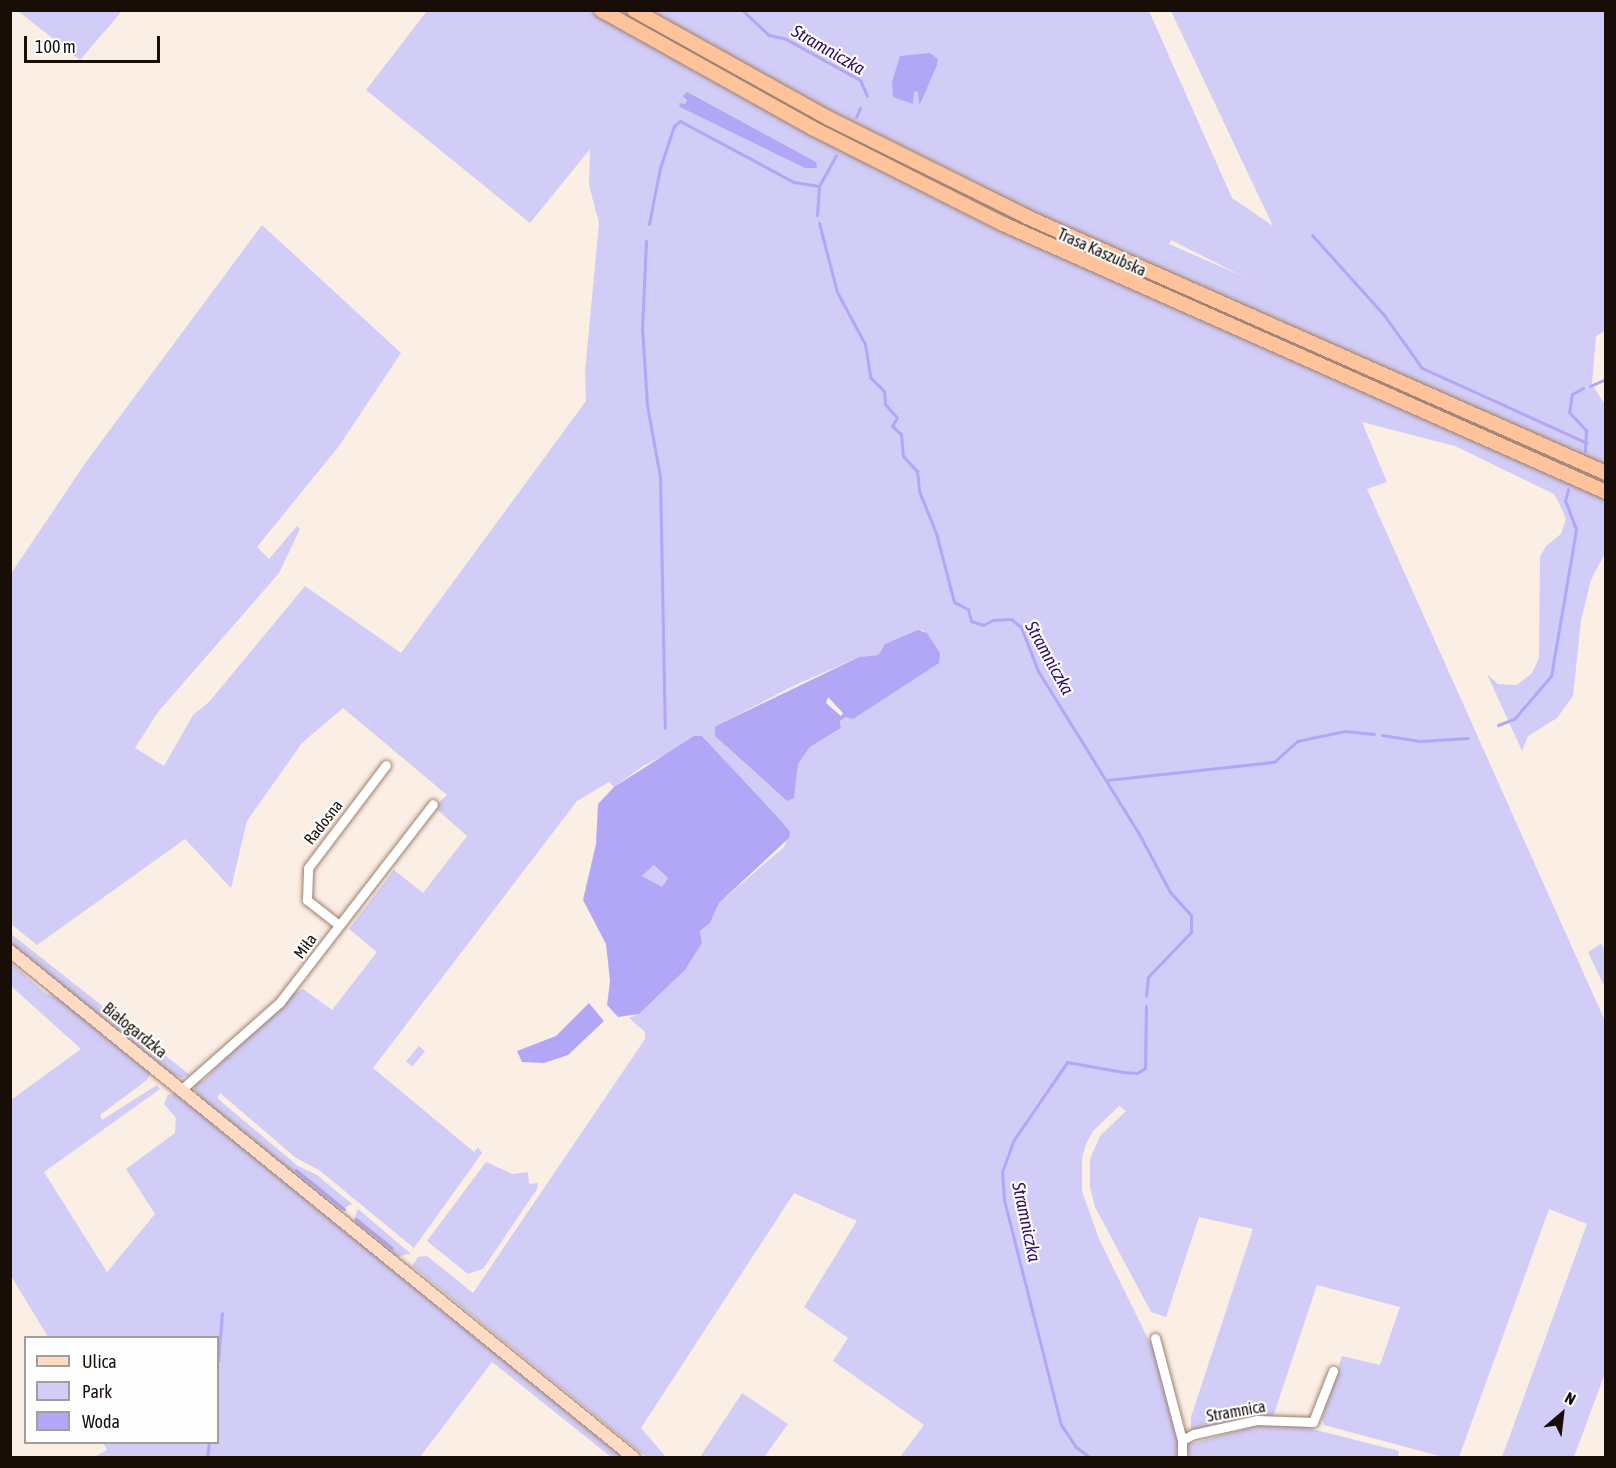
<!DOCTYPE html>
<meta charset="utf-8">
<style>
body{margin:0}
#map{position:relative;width:1616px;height:1468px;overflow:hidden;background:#fbeee5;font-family:"Asap Condensed",sans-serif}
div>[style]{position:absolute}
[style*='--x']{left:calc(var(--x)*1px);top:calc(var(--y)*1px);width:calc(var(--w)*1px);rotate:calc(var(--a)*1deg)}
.green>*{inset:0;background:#d1cdf6;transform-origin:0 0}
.water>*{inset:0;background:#b2a7f7}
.stream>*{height:3px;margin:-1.5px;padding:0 1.5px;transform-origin:1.5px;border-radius:1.5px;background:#b2a7f7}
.roads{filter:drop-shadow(0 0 2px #9c7f6b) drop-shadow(0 0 2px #9c7f6b)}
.minor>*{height:9px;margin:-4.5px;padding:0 4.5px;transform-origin:4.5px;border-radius:4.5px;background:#fff}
.major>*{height:12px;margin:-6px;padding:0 6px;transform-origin:6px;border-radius:6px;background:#ffdbc3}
.highway>*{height:14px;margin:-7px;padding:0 7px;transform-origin:7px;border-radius:7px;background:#ffc39b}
span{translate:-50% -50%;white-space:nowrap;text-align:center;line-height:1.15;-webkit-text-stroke:4.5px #fefefe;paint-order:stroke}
.street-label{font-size:16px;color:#180e07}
.water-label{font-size:18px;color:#2e0d6a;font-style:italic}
.frame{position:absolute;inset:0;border:12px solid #180e07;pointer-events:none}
.legend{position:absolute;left:24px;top:1336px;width:195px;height:108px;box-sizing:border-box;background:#fefefe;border:2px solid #a29e9b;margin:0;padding:8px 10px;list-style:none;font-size:18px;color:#180e07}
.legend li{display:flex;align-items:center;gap:12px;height:30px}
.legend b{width:30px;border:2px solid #a29e9b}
.north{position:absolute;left:1532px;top:1384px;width:60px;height:60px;-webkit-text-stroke:4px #fefefe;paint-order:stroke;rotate:28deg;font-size:16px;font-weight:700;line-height:24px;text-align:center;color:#180e07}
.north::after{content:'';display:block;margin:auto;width:21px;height:27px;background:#180e07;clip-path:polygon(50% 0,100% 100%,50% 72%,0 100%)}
.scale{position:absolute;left:24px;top:36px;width:136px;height:27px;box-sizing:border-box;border:3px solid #180e07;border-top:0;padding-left:8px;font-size:18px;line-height:21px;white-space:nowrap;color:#180e07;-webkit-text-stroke:4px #fefefe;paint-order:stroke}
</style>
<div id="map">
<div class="green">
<i style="clip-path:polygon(18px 11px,122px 11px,80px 60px)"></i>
<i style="clip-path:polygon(evenodd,427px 11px,1149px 11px,1232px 198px,1273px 226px,1171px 11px,1605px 11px,1606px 330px,1596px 336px,1592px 384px,1605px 405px,1605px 553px,1591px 580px,1581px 620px,1573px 696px,1557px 718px,1528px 736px,1522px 751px,1487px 674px,1498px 684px,1517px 685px,1532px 673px,1539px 658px,1540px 557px,1546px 546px,1561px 534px,1566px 519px,1558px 501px,1554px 494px,1455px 446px,1362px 422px,1387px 482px,1367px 489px,1605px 1021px,1605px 1373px,1574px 1457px,1502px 1457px,1587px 1224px,1549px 1209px,1459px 1457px,1443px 1457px,1324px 1425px,1322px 1419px,1342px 1356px,1380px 1365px,1400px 1307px,1317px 1285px,1273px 1417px,1191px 1430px,1191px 1417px,1253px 1229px,1199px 1217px,1166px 1317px,1151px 1312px,1095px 1207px,1090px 1187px,1090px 1159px,1100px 1136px,1126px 1111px,1119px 1106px,1093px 1131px,1086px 1144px,1082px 1158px,1082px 1191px,1099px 1239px,1154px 1351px,1178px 1439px,1177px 1457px,900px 1457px,924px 1425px,833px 1361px,848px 1338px,804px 1307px,857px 1221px,794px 1193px,641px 1428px,666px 1457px,646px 1457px,412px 1266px,418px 1257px,427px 1256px,473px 1293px,645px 1039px,645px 1032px,629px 1018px,639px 1014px,685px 970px,702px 943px,700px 931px,710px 923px,719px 903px,784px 847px,790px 832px,702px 736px,643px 766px,614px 787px,609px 782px,577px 801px,373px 1068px,474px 1152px,478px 1147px,482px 1153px,414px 1248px,319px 1170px,296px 1158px,220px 1093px,217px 1098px,298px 1166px,317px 1175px,352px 1204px,339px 1211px,203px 1101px,194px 1089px,196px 1082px,203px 1081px,222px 1062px,225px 1054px,272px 1016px,290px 995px,303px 989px,332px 1010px,377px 952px,349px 929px,394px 870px,423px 893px,467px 836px,434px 807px,447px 795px,343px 708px,302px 743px,247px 821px,231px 888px,185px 839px,37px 945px,11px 924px,10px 575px,86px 462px,262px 225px,401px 353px,339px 446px,257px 547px,269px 559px,297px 526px,300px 529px,279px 573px,158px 712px,135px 748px,164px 766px,193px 715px,209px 702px,305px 586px,401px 653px,586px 401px,585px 372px,599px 223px,589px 185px,590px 149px,530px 223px,366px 90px,427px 11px,1171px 240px,1250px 280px,1251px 280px,1169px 244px,1171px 240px,427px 11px,923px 630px,940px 653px,840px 721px,841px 728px,810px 747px,798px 763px,795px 788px,787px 801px,726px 746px,724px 722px,793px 686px,859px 657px,878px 655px,881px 649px,923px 630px)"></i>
<i style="clip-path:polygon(654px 865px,668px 878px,662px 888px,642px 876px)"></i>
<i style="clip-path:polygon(10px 933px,190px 1075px,181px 1078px,168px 1073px,11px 946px)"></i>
<i style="clip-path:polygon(1601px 944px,1605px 949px,1605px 988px,1588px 952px)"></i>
<i style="clip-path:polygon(11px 963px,46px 994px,64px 999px,151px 1072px,147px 1080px,100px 1115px,102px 1120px,157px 1085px,160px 1089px,44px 1172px,107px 1272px,155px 1214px,126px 1169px,175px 1133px,176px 1118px,164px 1104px,168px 1095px,176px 1093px,628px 1457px,611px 1457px,492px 1362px,420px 1457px,94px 1457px,107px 1450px,103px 1443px,218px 1442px,218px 1338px,48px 1337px,11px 1276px,11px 1100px,81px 1049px,11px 986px)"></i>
<i style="left:419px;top:1046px;width:8px;height:20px;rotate:40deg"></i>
<i style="clip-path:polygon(486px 1162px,513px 1174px,528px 1172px,529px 1184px,538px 1183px,537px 1189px,483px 1269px,468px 1274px,427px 1241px)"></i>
<i style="clip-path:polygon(358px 1209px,410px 1253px,409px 1254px,396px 1257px,353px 1222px)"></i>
<i style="clip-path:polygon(742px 1393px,788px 1424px,764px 1457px,700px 1457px)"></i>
<i style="clip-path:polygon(1263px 1424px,1296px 1425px,1399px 1451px,1398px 1458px,1190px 1458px,1186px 1445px)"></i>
</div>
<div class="water">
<i style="clip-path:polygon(930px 53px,938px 59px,937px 65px,921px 102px,919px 105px,918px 91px,914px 92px,913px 104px,893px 97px,892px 82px,900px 56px)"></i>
<i style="clip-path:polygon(687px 92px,816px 162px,817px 168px,805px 168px,680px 107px,679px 103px,685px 104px,687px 100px,683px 96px)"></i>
<i style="clip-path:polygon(evenodd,918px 630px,927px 633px,940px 653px,939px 663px,853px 719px,846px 717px,840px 721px,841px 728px,810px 747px,798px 764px,794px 798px,787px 801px,715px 736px,715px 727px,724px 722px,859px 657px,878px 655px,885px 644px,918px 630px,828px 697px,843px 713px,841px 716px,826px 703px,828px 697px)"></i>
<i style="clip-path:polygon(evenodd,694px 736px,702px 736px,783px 823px,790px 832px,789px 838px,719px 903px,710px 923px,700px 931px,702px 943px,685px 970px,639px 1014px,618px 1017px,607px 1005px,610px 981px,606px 944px,583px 900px,596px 844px,598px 804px,614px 787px,694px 736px,654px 865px,668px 878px,662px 887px,642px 876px,654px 865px)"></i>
<i style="clip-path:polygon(589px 1003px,604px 1021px,568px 1055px,544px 1063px,522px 1062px,517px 1051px,556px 1036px)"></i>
</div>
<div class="stream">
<i style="--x:742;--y:10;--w:37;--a:43"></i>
<i style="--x:769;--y:35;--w:17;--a:13"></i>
<i style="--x:786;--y:39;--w:85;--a:29"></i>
<i style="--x:860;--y:80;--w:17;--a:66"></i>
<i style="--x:856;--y:117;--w:10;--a:-66"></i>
<i style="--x:817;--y:215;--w:29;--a:-86"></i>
<i style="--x:819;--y:186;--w:35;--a:-61"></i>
<i style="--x:819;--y:223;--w:71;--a:75.4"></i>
<i style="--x:837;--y:292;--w:59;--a:61.7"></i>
<i style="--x:865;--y:344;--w:33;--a:81"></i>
<i style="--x:870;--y:377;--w:20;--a:45"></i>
<i style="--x:884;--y:391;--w:13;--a:86"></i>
<i style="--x:885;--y:404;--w:18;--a:49"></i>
<i style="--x:897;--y:418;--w:9;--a:122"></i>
<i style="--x:892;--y:426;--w:12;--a:42"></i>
<i style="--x:901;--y:434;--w:22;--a:85"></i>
<i style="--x:903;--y:456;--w:21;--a:47"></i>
<i style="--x:917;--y:471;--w:20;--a:84"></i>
<i style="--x:919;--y:491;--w:45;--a:68"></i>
<i style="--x:936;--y:533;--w:71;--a:75.4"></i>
<i style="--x:954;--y:602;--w:16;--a:27"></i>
<i style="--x:968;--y:609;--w:12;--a:76"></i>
<i style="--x:971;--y:621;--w:13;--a:18"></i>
<i style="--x:983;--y:625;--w:11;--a:-27"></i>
<i style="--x:993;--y:620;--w:18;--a:-3"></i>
<i style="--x:1011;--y:619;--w:13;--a:39"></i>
<i style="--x:1021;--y:627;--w:47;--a:68.9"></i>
<i style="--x:1038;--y:671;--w:190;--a:58.2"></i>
<i style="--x:1138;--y:832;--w:68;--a:61.9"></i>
<i style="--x:1170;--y:892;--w:31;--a:48"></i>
<i style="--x:1191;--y:915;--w:17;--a:90"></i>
<i style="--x:1191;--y:932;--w:62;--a:133.7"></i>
<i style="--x:1148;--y:977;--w:19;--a:96"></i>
<i style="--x:649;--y:224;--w:57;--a:-78.9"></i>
<i style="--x:660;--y:168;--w:44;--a:-71.6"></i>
<i style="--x:674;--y:126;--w:8;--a:-40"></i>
<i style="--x:680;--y:121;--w:129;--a:28.2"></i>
<i style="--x:794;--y:182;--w:25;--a:9"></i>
<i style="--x:1312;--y:235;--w:108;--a:48"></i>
<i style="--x:1384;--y:315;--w:65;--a:54.4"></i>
<i style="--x:1422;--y:368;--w:181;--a:24.4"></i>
<i style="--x:646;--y:241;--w:87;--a:92.6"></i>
<i style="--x:642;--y:328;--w:77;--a:86.3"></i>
<i style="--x:647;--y:405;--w:73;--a:79.8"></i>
<i style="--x:660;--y:477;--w:251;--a:88.9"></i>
<i style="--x:1590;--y:386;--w:17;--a:-24"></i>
<i style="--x:1583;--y:388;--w:13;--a:151"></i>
<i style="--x:1572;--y:394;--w:18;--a:99"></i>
<i style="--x:1569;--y:412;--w:25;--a:47"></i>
<i style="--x:1586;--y:430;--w:21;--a:93"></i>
<i style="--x:1498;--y:725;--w:17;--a:-21"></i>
<i style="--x:1514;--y:719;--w:57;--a:-49.3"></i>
<i style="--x:1551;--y:676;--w:149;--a:-80.3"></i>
<i style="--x:1576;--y:529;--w:30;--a:-111"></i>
<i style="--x:1565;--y:501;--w:12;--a:-76"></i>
<i style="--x:1382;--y:735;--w:38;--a:9"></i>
<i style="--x:1420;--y:741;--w:48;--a:-3.6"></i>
<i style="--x:1107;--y:780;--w:168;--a:-6.2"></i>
<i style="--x:1274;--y:762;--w:31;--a:-42"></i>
<i style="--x:1297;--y:741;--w:49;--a:-11.8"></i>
<i style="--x:1345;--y:731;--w:29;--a:6"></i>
<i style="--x:296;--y:1170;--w:62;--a:39.1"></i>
<i style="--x:356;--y:1219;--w:46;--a:38.9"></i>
<i style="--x:218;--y:1361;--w:48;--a:-85.2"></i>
<i style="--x:207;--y:1458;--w:16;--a:-83"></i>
<i style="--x:1091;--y:1458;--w:19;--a:-144"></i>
<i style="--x:1076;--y:1447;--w:27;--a:-124"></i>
<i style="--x:1061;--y:1425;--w:233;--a:-104.2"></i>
<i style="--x:1004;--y:1199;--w:27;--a:-94"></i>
<i style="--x:1002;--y:1172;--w:33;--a:-70"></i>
<i style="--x:1013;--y:1141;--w:96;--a:-55.6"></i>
<i style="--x:1067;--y:1062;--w:57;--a:10.1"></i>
<i style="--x:1123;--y:1072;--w:14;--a:4"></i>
<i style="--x:1137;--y:1073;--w:9;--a:-32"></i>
<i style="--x:1145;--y:1068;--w:62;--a:-89.1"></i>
</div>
<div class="roads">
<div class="minor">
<i style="--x:339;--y:925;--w:41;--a:-142"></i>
<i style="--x:307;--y:900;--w:32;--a:-88"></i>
<i style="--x:308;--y:868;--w:129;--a:-52.9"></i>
<i style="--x:182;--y:1089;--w:131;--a:-41.6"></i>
<i style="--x:280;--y:1002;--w:250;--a:-52.3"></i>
<i style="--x:1155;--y:1338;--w:106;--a:75.2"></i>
<i style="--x:1182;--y:1458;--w:18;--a:-90"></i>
<i style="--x:1182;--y:1440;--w:13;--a:-27"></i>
<i style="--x:1194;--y:1434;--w:65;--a:-12.5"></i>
<i style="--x:1257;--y:1420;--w:56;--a:2"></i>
<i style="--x:1313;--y:1422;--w:55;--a:-68.6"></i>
</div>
<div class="major">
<i style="--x:10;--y:951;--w:804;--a:39.09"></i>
</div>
<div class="highway">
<i style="--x:601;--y:10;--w:242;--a:29.2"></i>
<i style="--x:812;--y:128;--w:214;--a:26.7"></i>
<i style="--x:1003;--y:224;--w:660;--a:23.96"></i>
<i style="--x:634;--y:10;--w:222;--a:29.1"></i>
<i style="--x:828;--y:118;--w:222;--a:26.4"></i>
<i style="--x:1027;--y:217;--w:633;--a:23.85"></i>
</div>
</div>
<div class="street-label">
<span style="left:1102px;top:252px;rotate:24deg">Trasa Kaszubska</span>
<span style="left:323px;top:822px;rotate:-52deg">Radosna</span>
<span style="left:305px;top:946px;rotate:-53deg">Miła</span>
<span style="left:135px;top:1030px;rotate:39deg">Białogardzka</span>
<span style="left:1236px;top:1411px;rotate:-10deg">Stramnica</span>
</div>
<div class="water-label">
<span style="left:828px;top:50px;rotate:30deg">Stramniczka</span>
<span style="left:1049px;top:658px;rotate:61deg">Stramniczka</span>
<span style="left:1026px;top:1222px;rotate:78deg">Stramniczka</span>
</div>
<div class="frame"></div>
<ul class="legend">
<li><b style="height:8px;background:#ffdbc3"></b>Ulica</li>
<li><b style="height:16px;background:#d1cdf6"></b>Park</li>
<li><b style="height:16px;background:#b2a7f7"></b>Woda</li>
</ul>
<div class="north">N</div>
<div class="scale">100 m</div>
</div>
